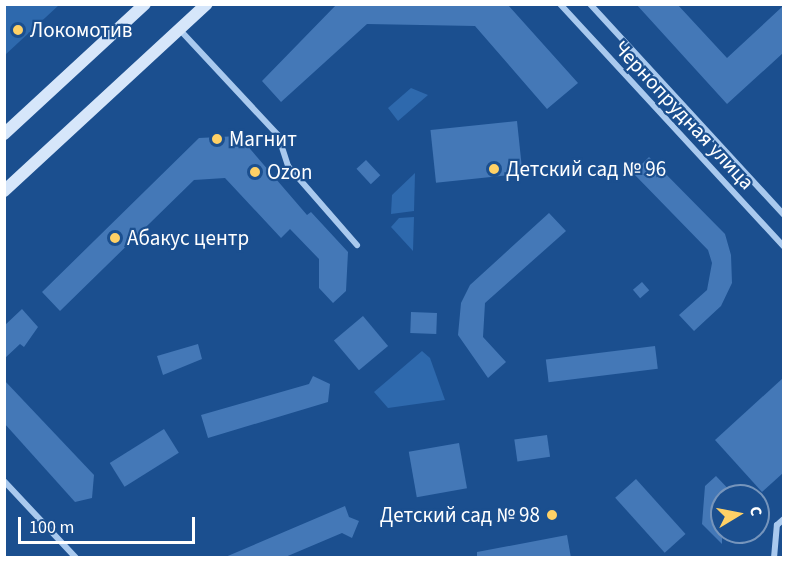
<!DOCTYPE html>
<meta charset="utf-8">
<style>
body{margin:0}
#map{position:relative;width:788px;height:562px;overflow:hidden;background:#1b4f8f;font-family:"Source Sans 3",sans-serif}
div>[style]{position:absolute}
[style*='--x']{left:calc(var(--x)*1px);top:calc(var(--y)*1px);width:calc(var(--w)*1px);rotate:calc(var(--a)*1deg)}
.green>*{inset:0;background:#2e69ad}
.building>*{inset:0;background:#4478b7;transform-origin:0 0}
.street>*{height:6px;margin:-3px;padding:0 3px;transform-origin:3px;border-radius:3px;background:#a9c9ee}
.secondary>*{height:12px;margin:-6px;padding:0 6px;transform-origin:6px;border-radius:6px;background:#d6e6fa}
.dots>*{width:16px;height:16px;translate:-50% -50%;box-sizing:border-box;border:3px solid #1b4f8f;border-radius:50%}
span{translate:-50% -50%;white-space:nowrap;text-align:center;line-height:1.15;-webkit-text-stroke:4.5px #1b4f8f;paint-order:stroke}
.poi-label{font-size:21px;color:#fff}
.left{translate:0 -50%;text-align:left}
.right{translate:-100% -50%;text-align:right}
.street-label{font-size:21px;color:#fff}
.frame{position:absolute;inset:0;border:6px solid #fff;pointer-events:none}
.north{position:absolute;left:710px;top:484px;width:60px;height:60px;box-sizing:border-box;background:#1b4f8f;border:2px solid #7695bc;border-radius:50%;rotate:80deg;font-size:16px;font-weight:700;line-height:24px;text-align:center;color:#fff}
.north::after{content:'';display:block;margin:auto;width:21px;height:27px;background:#ffd166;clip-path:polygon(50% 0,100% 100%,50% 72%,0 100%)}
.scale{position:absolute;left:18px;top:517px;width:177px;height:27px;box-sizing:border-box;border:3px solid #fff;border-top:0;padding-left:8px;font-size:18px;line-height:21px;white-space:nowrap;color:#fff;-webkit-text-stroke:4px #1b4f8f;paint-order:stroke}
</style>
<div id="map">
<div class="green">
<i style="clip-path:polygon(5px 4px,59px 4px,59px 5px,5px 55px)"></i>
<i style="clip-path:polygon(411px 88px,428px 95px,398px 121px,388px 108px)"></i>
<i style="clip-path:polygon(415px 173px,414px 211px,391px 214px,392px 195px)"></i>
<i style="clip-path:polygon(414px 217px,413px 251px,391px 227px,399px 218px)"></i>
<i style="clip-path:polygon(422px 351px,430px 358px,445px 400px,388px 408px,374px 392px)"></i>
</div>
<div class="building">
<i style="clip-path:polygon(337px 4px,507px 4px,578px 83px,547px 109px,475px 26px,367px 24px,281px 102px,262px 81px)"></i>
<i style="clip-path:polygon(636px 4px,677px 4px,727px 58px,783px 6px,783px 53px,727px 104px)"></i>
<i style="left:517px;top:121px;width:53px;height:87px;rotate:84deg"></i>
<i style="clip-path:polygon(239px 136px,307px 215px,311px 212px,348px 252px,346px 291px,333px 303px,319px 288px,319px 259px,290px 229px,281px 238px,225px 178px,194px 180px,60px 311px,42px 292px,199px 138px)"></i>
<i style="clip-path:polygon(649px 157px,725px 234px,731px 255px,732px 283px,721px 306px,694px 331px,679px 315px,707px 290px,712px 263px,708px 250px,633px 173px)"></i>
<i style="left:366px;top:160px;width:21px;height:13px;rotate:47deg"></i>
<i style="clip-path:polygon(549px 213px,566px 231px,485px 303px,483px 337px,506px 362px,488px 378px,458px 335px,461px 303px,470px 285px)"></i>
<i style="left:642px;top:282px;width:11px;height:12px;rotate:49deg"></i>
<i style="clip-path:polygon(22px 309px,38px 327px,24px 347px,20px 344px,4px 359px,4px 326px)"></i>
<i style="left:411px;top:312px;width:26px;height:21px;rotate:2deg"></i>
<i style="left:363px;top:316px;width:39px;height:38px;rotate:50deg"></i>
<i style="clip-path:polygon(198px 344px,202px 359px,163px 375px,157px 356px)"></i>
<i style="left:655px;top:346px;width:23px;height:110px;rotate:83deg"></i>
<i style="clip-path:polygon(313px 376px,330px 384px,328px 402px,208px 438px,201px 415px,309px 384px)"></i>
<i style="clip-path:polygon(783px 378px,783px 473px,762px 492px,715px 440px)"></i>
<i style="clip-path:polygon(4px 380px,94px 475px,92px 498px,75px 502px,4px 423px)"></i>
<i style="left:164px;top:429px;width:28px;height:64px;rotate:58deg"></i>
<i style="left:547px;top:435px;width:22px;height:33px;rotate:82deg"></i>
<i style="left:459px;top:443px;width:46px;height:51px;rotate:80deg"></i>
<i style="clip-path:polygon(716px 476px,735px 496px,722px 496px,722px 544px,702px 524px,705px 486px)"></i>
<i style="left:636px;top:479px;width:74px;height:28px;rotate:48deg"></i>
<i style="clip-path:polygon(345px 506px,349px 517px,359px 521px,352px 538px,342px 533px,283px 558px,223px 558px)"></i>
<i style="clip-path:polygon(567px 535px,571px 558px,477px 558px,477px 552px)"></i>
</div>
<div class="street">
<i style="--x:560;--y:4;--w:330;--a:47.3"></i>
<i style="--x:590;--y:4;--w:287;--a:47.4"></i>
<i style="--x:180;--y:30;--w:144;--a:47"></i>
<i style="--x:278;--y:135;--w:33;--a:72"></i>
<i style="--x:288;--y:166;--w:105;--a:48.9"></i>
<i style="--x:4;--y:481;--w:105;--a:46.9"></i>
<i style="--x:774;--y:558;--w:33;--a:-85"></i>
<i style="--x:777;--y:525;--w:9;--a:-41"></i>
</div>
<div class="secondary">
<i style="--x:4;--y:134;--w:192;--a:-42.7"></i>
<i style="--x:4;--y:191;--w:276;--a:-42.7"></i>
</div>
<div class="dots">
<i style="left:18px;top:30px;background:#ffd166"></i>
<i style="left:217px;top:139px;background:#ffd166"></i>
<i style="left:494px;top:169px;background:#ffd166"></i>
<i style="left:255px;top:172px;background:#ffd166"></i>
<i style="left:115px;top:238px;background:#ffd166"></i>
<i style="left:552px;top:515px;background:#ffd166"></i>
</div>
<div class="poi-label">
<span class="left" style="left:30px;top:30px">Локомотив</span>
<span class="left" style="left:229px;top:139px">Магнит</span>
<span class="left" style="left:506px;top:169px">Детский сад № 96</span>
<span class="left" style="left:267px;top:172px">Ozon</span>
<span class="left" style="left:127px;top:238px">Абакус центр</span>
<span class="right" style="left:540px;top:515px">Детский сад № 98</span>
</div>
<div class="street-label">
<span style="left:684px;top:115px;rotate:47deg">Чернопрудная улица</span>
</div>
<div class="frame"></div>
<div class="north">С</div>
<div class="scale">100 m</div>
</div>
